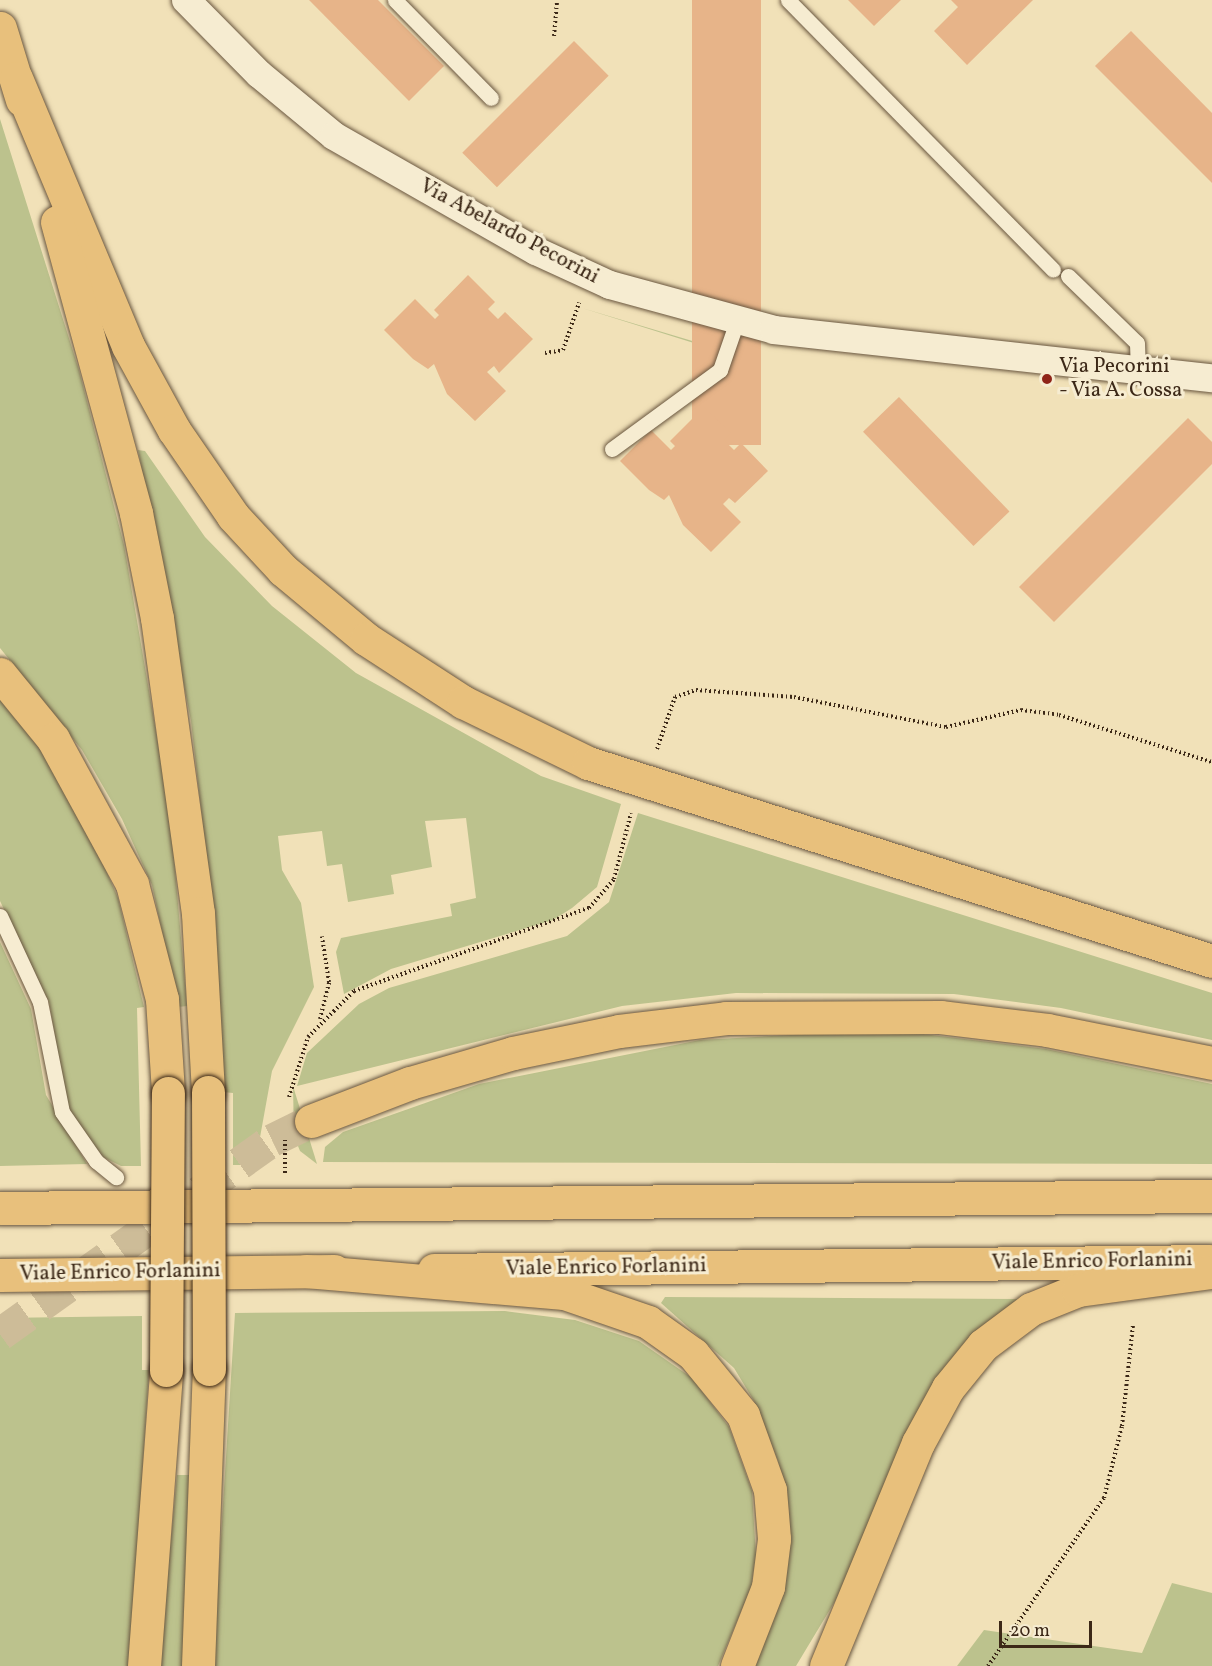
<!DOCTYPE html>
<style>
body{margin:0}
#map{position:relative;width:1212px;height:1666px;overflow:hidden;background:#f1e1b8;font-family:Vollkorn,serif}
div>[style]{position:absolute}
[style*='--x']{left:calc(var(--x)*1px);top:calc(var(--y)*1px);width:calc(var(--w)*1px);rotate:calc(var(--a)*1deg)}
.green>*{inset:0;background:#bcc28d}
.building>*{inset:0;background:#e7b489;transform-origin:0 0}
.highway-tunnel>*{height:33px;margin-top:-16.5px;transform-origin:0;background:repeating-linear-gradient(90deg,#cdbc98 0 33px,transparent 0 49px)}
.path>*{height:4px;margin-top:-2px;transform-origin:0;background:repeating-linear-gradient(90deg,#3c2817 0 1.5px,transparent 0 4.5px)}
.roads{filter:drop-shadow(0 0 2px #69563f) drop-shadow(0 0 2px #69563f)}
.lane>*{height:15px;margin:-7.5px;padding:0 7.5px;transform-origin:7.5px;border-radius:7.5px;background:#f6ecd1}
.street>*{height:28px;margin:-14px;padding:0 14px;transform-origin:14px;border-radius:14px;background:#f6ecd1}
.primary>*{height:33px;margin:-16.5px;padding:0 16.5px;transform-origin:16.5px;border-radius:16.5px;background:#e8c07c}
.highway>*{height:33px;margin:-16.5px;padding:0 16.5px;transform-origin:16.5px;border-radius:16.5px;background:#e8c07c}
.bridges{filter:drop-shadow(0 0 2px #3c2817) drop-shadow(0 0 2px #3c2817)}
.highway-bridge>*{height:33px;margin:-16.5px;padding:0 16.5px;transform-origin:16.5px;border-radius:16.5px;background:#e8c07c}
.dots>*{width:16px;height:16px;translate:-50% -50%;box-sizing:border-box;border:3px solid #f6ecd1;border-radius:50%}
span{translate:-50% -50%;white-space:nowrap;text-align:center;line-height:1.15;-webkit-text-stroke:6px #f6ecd1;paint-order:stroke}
.street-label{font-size:21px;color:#3c2817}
.poi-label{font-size:21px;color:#3c2817}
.left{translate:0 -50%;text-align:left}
.scale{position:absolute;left:999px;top:1621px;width:93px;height:27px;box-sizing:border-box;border:3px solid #3c2817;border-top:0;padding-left:8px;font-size:18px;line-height:21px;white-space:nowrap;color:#3c2817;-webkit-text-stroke:4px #f6ecd1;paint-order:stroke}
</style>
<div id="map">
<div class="green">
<i style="clip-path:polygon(0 119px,79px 370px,124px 545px,170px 813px,187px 1006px,178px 1007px,152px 885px,122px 819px,82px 750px,0 648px)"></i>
<i style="clip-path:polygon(582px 308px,699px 343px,708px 356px,693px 361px,697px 344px)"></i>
<i style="clip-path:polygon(138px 450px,145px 451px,205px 537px,272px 606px,356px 673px,541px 776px,621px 804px,597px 887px,572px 908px,553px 920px,391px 969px,344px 994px,336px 952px,341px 938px,452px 916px,450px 904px,476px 898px,466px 818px,425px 821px,432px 867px,391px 875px,394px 894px,348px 902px,342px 864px,327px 866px,322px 831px,278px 836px,282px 870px,301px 903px,314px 987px,272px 1071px,255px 1165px,233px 1165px,233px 1093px,223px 1092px,217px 951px,191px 721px)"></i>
<i style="clip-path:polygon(0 698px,44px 754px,92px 838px,118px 898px,144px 1007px,137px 1008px,141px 1166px,121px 1166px,103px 1157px,68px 1111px,49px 1002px,0 901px)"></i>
<i style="clip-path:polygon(638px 813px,1212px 993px,1212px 1040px,1061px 1008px,954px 994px,736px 993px,622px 1006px,297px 1086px,307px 1053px,359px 1004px,389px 988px,567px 936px,609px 902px)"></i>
<i style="clip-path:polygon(0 942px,31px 1009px,46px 1095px,87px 1164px,0 1166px)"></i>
<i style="clip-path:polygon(810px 1034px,923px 1034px,1046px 1049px,1212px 1084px,1212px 1164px,323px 1162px,325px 1147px,343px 1132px,479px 1084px,700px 1040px)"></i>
<i style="clip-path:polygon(293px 1086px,317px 1164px,300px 1151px,294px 1136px)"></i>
<i style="clip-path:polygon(665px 1297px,1017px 1299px,796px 1666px,749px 1666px,787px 1555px,789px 1511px,778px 1461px,754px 1401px,734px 1368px,661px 1303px)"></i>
<i style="clip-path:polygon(505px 1311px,575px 1320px,639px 1341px,692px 1378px,729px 1427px,752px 1491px,756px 1556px,751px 1588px,718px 1666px,213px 1666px,235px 1313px)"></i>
<i style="clip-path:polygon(142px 1316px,142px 1370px,149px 1370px,130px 1666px,0 1666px,0 1318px)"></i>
<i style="clip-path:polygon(177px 1475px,194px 1475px,182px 1666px,159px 1666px)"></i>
<i style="clip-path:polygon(1172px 1583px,1212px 1593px,1212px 1666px,957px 1666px,984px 1630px,1142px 1653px)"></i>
</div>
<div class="building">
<i style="clip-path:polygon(309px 0,378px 0,444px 66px,409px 101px)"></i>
<i style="left:692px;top:0;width:69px;height:445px"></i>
<i style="clip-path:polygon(848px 0,901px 0,874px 26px)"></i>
<i style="clip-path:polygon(951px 0,1033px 0,967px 65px,934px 31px,958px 7px)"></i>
<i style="clip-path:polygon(1131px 31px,1212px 113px,1212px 183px,1095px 66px)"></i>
<i style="left:574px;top:41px;width:49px;height:158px;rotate:45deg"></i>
<i style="clip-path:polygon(468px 275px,495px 302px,488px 309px,498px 319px,505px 312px,533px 339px,499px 373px,494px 366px,487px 372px,506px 391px,475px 421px,447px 394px,434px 364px,428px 369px,413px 359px,384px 330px,415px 299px,435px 319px,439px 315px,434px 310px)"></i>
<i style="left:899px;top:397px;width:159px;height:50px;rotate:46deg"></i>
<i style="clip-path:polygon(704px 407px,731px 433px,724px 440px,734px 450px,741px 443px,768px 471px,735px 503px,729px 498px,723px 504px,741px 522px,711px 552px,683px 525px,669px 495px,664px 500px,649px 490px,620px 461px,651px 430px,671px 450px,675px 446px,670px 441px)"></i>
<i style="clip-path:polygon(1188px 418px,1212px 442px,1212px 464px,1054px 622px,1019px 587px)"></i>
</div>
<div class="highway-tunnel">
<i style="--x:0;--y:1334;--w:334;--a:-35.5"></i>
<i style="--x:272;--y:1140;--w:43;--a:-26"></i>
</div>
<div class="path">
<i style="--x:554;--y:36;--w:36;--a:-85"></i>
<i style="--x:545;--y:353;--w:18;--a:-9"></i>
<i style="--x:563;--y:350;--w:50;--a:-71.2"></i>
<i style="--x:657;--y:749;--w:55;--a:-70.9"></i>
<i style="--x:675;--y:697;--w:22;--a:-18"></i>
<i style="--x:696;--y:690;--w:98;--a:4.1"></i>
<i style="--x:794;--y:697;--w:155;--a:11.2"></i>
<i style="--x:946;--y:727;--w:77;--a:-12.8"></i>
<i style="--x:1021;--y:710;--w:38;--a:7"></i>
<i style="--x:1059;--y:715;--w:160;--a:17.1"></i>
<i style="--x:320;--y:1019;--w:38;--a:-76"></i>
<i style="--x:329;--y:982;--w:46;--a:-98.8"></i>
<i style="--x:289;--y:1097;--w:63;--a:-72.4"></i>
<i style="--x:308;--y:1037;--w:65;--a:-45"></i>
<i style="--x:354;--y:991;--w:249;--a:-19.5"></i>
<i style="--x:589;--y:908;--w:38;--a:-49"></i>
<i style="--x:614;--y:879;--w:68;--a:-75.6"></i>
<i style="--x:285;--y:1140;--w:34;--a:90"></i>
<i style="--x:988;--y:1666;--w:204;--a:-55.4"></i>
<i style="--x:1104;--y:1498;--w:74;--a:-76"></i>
<i style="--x:1122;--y:1426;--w:102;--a:-83.8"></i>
</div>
<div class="roads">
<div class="lane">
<i style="--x:395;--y:0;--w:137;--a:45.6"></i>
<i style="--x:788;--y:0;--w:378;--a:45.5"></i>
<i style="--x:1068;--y:276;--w:96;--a:44.2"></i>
<i style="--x:1137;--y:343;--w:27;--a:88"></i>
<i style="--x:612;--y:449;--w:134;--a:-36.2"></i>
<i style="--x:720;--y:370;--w:52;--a:-70.9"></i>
<i style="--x:0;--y:916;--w:95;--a:65.1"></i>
<i style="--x:40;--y:1002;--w:112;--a:78.7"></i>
<i style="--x:62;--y:1112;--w:60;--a:55.2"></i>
<i style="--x:96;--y:1161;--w:26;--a:39"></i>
</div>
<div class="street">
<i style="--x:186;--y:0;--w:104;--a:45.4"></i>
<i style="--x:259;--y:74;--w:97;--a:39.6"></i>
<i style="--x:334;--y:136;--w:232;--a:29.7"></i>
<i style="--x:536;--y:251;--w:81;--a:24.7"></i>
<i style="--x:610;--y:285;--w:170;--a:15.3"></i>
<i style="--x:774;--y:330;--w:441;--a:6.3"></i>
</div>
<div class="primary">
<i style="--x:0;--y:1208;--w:1212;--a:-0.57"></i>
<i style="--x:434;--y:1270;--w:776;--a:-0.66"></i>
<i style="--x:0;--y:1275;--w:334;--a:-0.7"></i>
</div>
<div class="highway">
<i style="--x:0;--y:28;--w:75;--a:73"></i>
<i style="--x:16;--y:78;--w:290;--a:67.3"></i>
<i style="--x:128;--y:346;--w:96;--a:61.3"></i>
<i style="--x:174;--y:430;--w:104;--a:55.5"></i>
<i style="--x:233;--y:516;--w:74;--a:47.2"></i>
<i style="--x:283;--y:570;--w:108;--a:39.7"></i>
<i style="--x:366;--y:639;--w:116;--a:33"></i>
<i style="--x:463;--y:702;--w:139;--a:26"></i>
<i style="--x:588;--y:763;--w:655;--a:17.6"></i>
<i style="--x:57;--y:222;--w:302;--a:74.8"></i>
<i style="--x:136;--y:513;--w:107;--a:78.7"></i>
<i style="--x:157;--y:618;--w:298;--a:82.1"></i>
<i style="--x:198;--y:913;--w:179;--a:86.8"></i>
<i style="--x:0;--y:674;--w:84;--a:50.8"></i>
<i style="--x:53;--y:739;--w:165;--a:61.4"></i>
<i style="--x:132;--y:884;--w:119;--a:75.4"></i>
<i style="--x:162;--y:999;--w:94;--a:86.3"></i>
<i style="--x:311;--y:1121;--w:106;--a:-21"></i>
<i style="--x:410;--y:1083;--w:107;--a:-16.2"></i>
<i style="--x:513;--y:1053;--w:108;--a:-11.7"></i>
<i style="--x:619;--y:1031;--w:108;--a:-6.9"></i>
<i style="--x:726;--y:1018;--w:214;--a:-0.3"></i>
<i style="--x:940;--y:1017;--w:108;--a:6.9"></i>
<i style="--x:1047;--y:1030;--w:168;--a:11.3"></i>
<i style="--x:306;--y:1271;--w:259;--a:4.9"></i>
<i style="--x:564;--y:1293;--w:89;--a:19"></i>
<i style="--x:648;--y:1322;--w:55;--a:35.4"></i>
<i style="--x:693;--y:1354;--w:79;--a:50.7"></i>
<i style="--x:743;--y:1415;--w:80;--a:70.2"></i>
<i style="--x:770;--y:1490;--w:49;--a:85.3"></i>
<i style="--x:774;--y:1539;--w:48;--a:97.1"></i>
<i style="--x:768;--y:1587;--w:85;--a:111.4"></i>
<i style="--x:144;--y:1666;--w:297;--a:-85.7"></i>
<i style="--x:198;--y:1666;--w:297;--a:-87.9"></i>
<i style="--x:826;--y:1666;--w:241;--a:-67.6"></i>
<i style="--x:918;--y:1443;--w:63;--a:-61.4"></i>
<i style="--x:948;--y:1388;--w:55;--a:-50.9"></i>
<i style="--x:983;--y:1345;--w:60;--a:-36.9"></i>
<i style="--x:1031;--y:1309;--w:51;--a:-22"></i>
<i style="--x:1078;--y:1290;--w:135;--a:-7.7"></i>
</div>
</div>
<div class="bridges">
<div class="highway-bridge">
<i style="--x:208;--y:1092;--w:277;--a:89.8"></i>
<i style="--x:166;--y:1370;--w:277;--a:-89.6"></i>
</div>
</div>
<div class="dots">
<i style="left:1047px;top:379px;background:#8f2418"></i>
</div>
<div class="street-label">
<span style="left:509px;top:232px;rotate:28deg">Via Abelardo Pecorini</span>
<span style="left:1092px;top:1262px;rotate:-1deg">Viale Enrico Forlanini</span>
<span style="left:606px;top:1268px;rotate:-1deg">Viale Enrico Forlanini</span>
<span style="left:120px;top:1273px;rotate:-1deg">Viale Enrico Forlanini</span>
</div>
<div class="poi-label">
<span class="left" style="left:1059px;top:379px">Via Pecorini<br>- Via A. Cossa</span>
</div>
<div class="scale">20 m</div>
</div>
